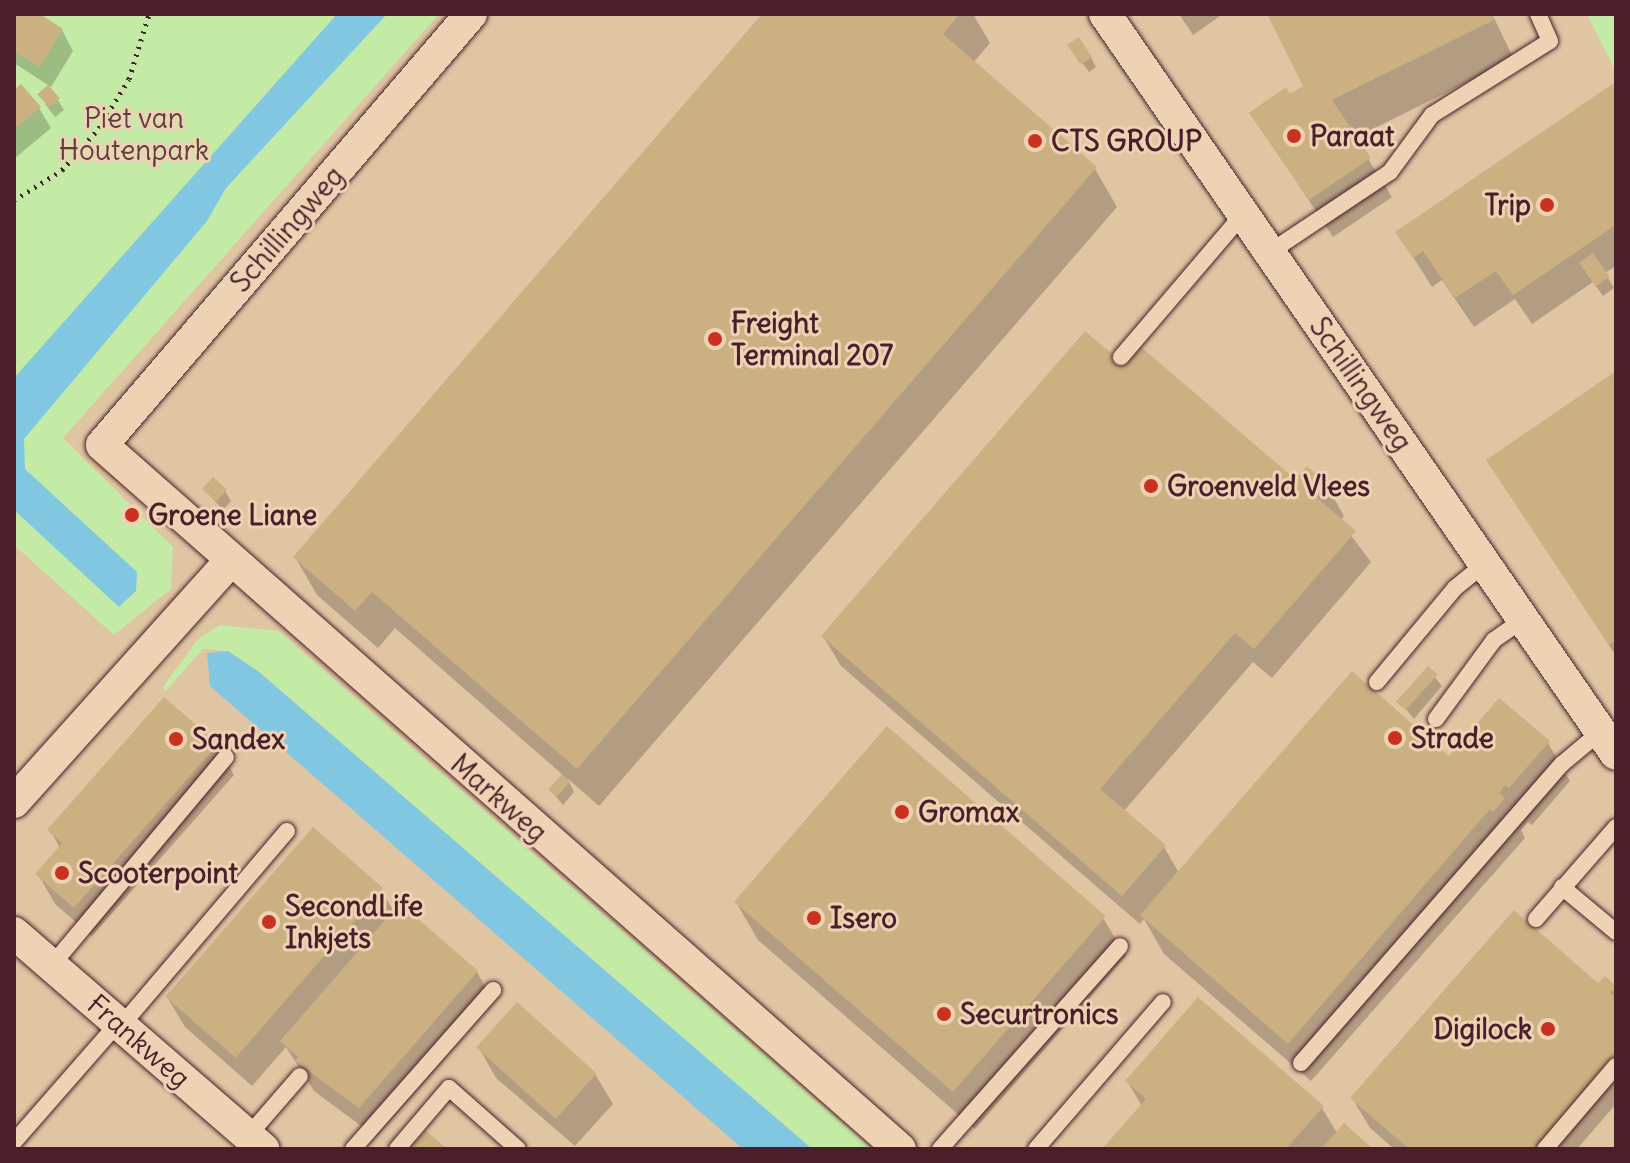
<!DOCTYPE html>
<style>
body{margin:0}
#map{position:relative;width:1630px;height:1163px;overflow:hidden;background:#edd2b4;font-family:Delius,sans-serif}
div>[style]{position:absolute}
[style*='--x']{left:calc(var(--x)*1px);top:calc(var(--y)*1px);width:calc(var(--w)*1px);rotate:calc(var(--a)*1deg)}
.built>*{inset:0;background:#e0c5a3}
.green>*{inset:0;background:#c4eba5}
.water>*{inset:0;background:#81c7e2}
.shadow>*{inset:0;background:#0003}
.building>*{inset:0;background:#cbb081;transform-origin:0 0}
.path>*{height:5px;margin-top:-2.5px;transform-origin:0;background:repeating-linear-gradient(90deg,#4a1f2b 0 2px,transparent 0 8px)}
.roads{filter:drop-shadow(0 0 2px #4a1f2b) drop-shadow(0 0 2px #4a1f2b)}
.service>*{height:16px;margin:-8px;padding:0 8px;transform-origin:8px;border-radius:8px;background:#edd2b4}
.minor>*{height:32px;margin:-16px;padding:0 16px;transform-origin:16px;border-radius:16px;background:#edd2b4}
.dots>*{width:22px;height:22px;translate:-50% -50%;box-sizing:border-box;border:4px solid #edd2b4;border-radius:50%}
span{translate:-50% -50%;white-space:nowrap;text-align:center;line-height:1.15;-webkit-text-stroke:6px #edd2b4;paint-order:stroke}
.park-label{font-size:28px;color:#5c3e3d}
.poi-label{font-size:28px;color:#4a1f2b;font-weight:700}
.left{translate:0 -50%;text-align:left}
.right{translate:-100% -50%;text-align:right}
.street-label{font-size:28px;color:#4a1f2b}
.frame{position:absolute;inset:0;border:16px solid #4a1f2b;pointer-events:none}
</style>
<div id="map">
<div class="built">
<i style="clip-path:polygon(405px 14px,1616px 14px,1616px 1149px,14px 1149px,14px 543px,33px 451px)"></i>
</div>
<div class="green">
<i style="clip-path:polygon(14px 14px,439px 14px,63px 438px,173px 547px,171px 589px,114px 635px,14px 545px)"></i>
<i style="clip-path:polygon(1587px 14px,1616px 14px,1616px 72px)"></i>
<i style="clip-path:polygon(220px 625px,279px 631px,872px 1149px,811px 1149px,259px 672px,228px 651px,203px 649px,165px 692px,163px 687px,198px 639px)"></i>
</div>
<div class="water">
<i style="clip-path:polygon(337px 14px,387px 14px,226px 188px,207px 221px,24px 439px,25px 469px,137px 572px,136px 591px,119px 607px,14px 510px,14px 378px)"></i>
<i style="clip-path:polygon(228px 651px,259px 672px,812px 1149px,743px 1149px,210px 686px,207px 653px)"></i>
</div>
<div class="shadow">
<i style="clip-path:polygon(14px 14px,36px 14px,62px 30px,73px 51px,51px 87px,14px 63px)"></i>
<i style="clip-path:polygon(764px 14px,973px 14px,990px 43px,973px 63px,1095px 169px,1117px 207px,599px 806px,567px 778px,574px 792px,563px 805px,550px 790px,563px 775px,395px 628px,378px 648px,317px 595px,295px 557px)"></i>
<i style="clip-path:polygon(1179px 14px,1223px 14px,1193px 35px)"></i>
<i style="clip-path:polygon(1269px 14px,1492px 14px,1514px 59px,1355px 138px,1392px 197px,1333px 237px,1251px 113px,1306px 86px)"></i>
<i style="clip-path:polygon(1076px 55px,1091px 58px,1096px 67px,1089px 72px)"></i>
<i style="clip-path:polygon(1613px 85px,1616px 266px,1605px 273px,1614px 288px,1603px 296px,1593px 282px,1532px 324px,1515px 299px,1474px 327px,1442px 280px,1432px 287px,1398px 233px)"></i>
<i style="clip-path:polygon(14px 93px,39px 108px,51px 128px,14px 159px)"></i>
<i style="clip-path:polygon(58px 100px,64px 110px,55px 117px,45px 104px)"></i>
<i style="clip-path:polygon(1124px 367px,1296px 482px,1327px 486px,1344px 516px,1340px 521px,1371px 562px,1272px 678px,1253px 662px,1123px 812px,1164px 847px,1179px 873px,1449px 759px,1548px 743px,1570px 781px,1532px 825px,1528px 822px,1521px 830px,1525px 838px,1311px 1081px,1164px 954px,1144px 919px,1140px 924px,841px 666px,823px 636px)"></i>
<i style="clip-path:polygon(1616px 374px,1616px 656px,1489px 461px)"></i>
<i style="clip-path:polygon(205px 490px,225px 491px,231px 501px,223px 510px)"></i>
<i style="clip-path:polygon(1428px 669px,1442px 686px,1414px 719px,1400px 702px)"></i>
<i style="clip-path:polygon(217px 745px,234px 775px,92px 936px,55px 904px,38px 874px,60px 848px,50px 830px)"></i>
<i style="clip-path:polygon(381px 889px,394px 912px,477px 972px,494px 1002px,376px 1137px,314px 1091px,286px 1047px,252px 1086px,185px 1027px,167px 997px)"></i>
<i style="clip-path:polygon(736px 902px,1103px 918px,1126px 956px,975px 1129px,758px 940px)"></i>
<i style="clip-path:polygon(1599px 986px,1616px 991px,1616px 1104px,1577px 1149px,1394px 1149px,1370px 1128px,1352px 1098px)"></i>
<i style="clip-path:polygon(479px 1048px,595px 1074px,613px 1104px,575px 1146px,496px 1078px)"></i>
<i style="clip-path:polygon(1127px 1081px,1322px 1108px,1337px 1133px,1370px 1149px,1104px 1149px,1142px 1106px)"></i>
</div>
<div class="building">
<i style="clip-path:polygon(14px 14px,40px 14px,63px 29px,39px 67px,14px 51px)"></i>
<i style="clip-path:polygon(762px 14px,960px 14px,943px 34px,1097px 167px,577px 769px,372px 592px,355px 611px,293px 557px)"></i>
<i style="clip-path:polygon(1267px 14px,1491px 14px,1494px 20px,1332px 100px,1371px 158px,1309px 200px,1249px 113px,1286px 87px,1290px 94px,1303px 86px)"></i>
<i style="left:1079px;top:37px;width:24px;height:14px;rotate:57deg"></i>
<i style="clip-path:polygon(1614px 83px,1616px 225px,1513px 295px,1496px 271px,1455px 298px,1423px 251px,1413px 258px,1395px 232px)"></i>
<i style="clip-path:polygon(21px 84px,41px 107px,14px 129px,14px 90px)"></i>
<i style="left:48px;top:85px;width:18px;height:14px;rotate:49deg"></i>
<i style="left:1593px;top:253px;width:29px;height:17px;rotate:55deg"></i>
<i style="clip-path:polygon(1085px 331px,1124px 364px,1140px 346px,1295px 479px,1307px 466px,1328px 485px,1317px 498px,1356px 531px,1254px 649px,1235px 633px,1100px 789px,1166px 845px,1122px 896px,821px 636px)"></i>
<i style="clip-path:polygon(1616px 371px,1616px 640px,1609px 645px,1486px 460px)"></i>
<i style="left:213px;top:477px;width:19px;height:16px;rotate:43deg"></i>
<i style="left:1428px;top:666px;width:13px;height:48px;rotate:42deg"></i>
<i style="clip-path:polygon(1352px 671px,1449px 756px,1499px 698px,1550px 741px,1509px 788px,1505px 785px,1499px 793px,1505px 798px,1493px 812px,1490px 809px,1288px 1044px,1140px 915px)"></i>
<i style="clip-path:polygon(164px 697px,218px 744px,74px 908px,35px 874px,62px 843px,47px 830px)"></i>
<i style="left:887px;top:726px;width:290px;height:233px;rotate:41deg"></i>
<i style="left:562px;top:774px;width:11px;height:21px;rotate:41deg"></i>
<i style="left:313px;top:827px;width:93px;height:225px;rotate:41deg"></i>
<i style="clip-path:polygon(400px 903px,478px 971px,359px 1108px,295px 1061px,298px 1057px,280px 1041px)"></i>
<i style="clip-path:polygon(1514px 910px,1598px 983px,1605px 976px,1616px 986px,1610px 993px,1616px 998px,1616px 1055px,1534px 1149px,1409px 1149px,1350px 1098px)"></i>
<i style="clip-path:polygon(1198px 997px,1324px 1106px,1286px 1149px,1102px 1149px,1146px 1099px,1125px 1081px)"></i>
<i style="left:517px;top:1002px;width:107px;height:61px;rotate:42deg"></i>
<i style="clip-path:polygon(1344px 1123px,1373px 1149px,1321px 1149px)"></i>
<i style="clip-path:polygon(425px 1130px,447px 1149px,409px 1149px)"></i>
</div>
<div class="path">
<i style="--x:14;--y:200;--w:57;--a:-32"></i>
<i style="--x:62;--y:170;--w:56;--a:-48.6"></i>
<i style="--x:99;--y:128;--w:57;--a:-58.5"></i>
<i style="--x:129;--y:79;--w:68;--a:-72.9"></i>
</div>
<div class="roads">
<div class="service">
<i style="--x:1270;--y:252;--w:144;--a:-33.7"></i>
<i style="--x:1390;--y:172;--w:71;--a:-53.6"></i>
<i style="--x:1432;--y:115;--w:139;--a:-32.1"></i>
<i style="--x:1550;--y:41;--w:30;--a:-114"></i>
<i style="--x:1121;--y:357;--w:188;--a:-49.5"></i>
<i style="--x:1377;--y:682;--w:122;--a:-50.3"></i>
<i style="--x:1455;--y:588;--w:38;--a:-39"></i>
<i style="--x:1436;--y:719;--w:98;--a:-53.7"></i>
<i style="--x:1494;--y:640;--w:35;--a:-35"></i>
<i style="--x:1562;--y:887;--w:70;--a:39.8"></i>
<i style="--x:1536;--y:919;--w:122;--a:-49"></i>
<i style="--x:52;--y:965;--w:271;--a:-50.1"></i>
<i style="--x:121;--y:1026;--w:256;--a:-49.6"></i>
<i style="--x:1301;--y:1063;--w:397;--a:-48.9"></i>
<i style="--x:1562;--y:764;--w:50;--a:-40.1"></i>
<i style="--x:248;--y:1136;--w:79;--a:-49.1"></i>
<i style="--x:14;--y:1142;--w:158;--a:-48.8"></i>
<i style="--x:353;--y:1149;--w:212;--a:-48.6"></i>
<i style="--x:397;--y:1149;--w:80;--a:-49.6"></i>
<i style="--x:449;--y:1088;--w:92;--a:41.5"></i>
<i style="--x:940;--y:1149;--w:271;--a:-48.4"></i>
<i style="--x:1036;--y:1149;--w:194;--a:-49.2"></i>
<i style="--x:1545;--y:1149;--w:109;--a:-49.5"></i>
</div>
<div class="minor">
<i style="--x:471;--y:14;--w:567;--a:130.57"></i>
<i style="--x:102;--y:445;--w:1064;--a:41.42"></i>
<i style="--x:1105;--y:14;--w:899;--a:55.37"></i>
<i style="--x:14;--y:802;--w:322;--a:-48.1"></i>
<i style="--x:14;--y:933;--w:330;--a:40.9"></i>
</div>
</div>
<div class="dots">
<i style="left:1294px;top:136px;background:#c8321e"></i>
<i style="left:1035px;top:141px;background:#c8321e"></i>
<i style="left:1547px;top:205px;background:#c8321e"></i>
<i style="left:715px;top:339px;background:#c8321e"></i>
<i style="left:1151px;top:486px;background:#c8321e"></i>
<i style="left:132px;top:515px;background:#c8321e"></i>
<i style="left:1395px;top:738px;background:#c8321e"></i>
<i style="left:176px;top:739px;background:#c8321e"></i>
<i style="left:902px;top:812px;background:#c8321e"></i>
<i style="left:62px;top:873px;background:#c8321e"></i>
<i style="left:814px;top:918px;background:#c8321e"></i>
<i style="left:269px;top:922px;background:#c8321e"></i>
<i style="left:944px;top:1014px;background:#c8321e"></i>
<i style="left:1548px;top:1029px;background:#c8321e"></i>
</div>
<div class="park-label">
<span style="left:134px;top:134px">Piet van<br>Houtenpark</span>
</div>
<div class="poi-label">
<span class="left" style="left:1310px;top:136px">Paraat</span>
<span class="left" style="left:1051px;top:141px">CTS GROUP</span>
<span class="right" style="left:1531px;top:205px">Trip</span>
<span class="left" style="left:731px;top:339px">Freight<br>Terminal 207</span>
<span class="left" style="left:1167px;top:486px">Groenveld Vlees</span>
<span class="left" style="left:148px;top:515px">Groene Liane</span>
<span class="left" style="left:1411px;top:738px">Strade</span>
<span class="left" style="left:192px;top:739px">Sandex</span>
<span class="left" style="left:918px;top:812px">Gromax</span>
<span class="left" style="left:78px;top:873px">Scooterpoint</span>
<span class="left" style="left:285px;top:922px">SecondLife<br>Inkjets</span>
<span class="left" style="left:830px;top:918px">Isero</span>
<span class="left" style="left:960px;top:1014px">Securtronics</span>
<span class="right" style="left:1532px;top:1029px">Digilock</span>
</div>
<div class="street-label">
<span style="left:287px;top:229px;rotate:-49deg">Schillingweg</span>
<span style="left:1361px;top:384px;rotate:55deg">Schillingweg</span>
<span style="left:499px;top:798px;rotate:41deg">Markweg</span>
<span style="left:139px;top:1041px;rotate:41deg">Frankweg</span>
</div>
<div class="frame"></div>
</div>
